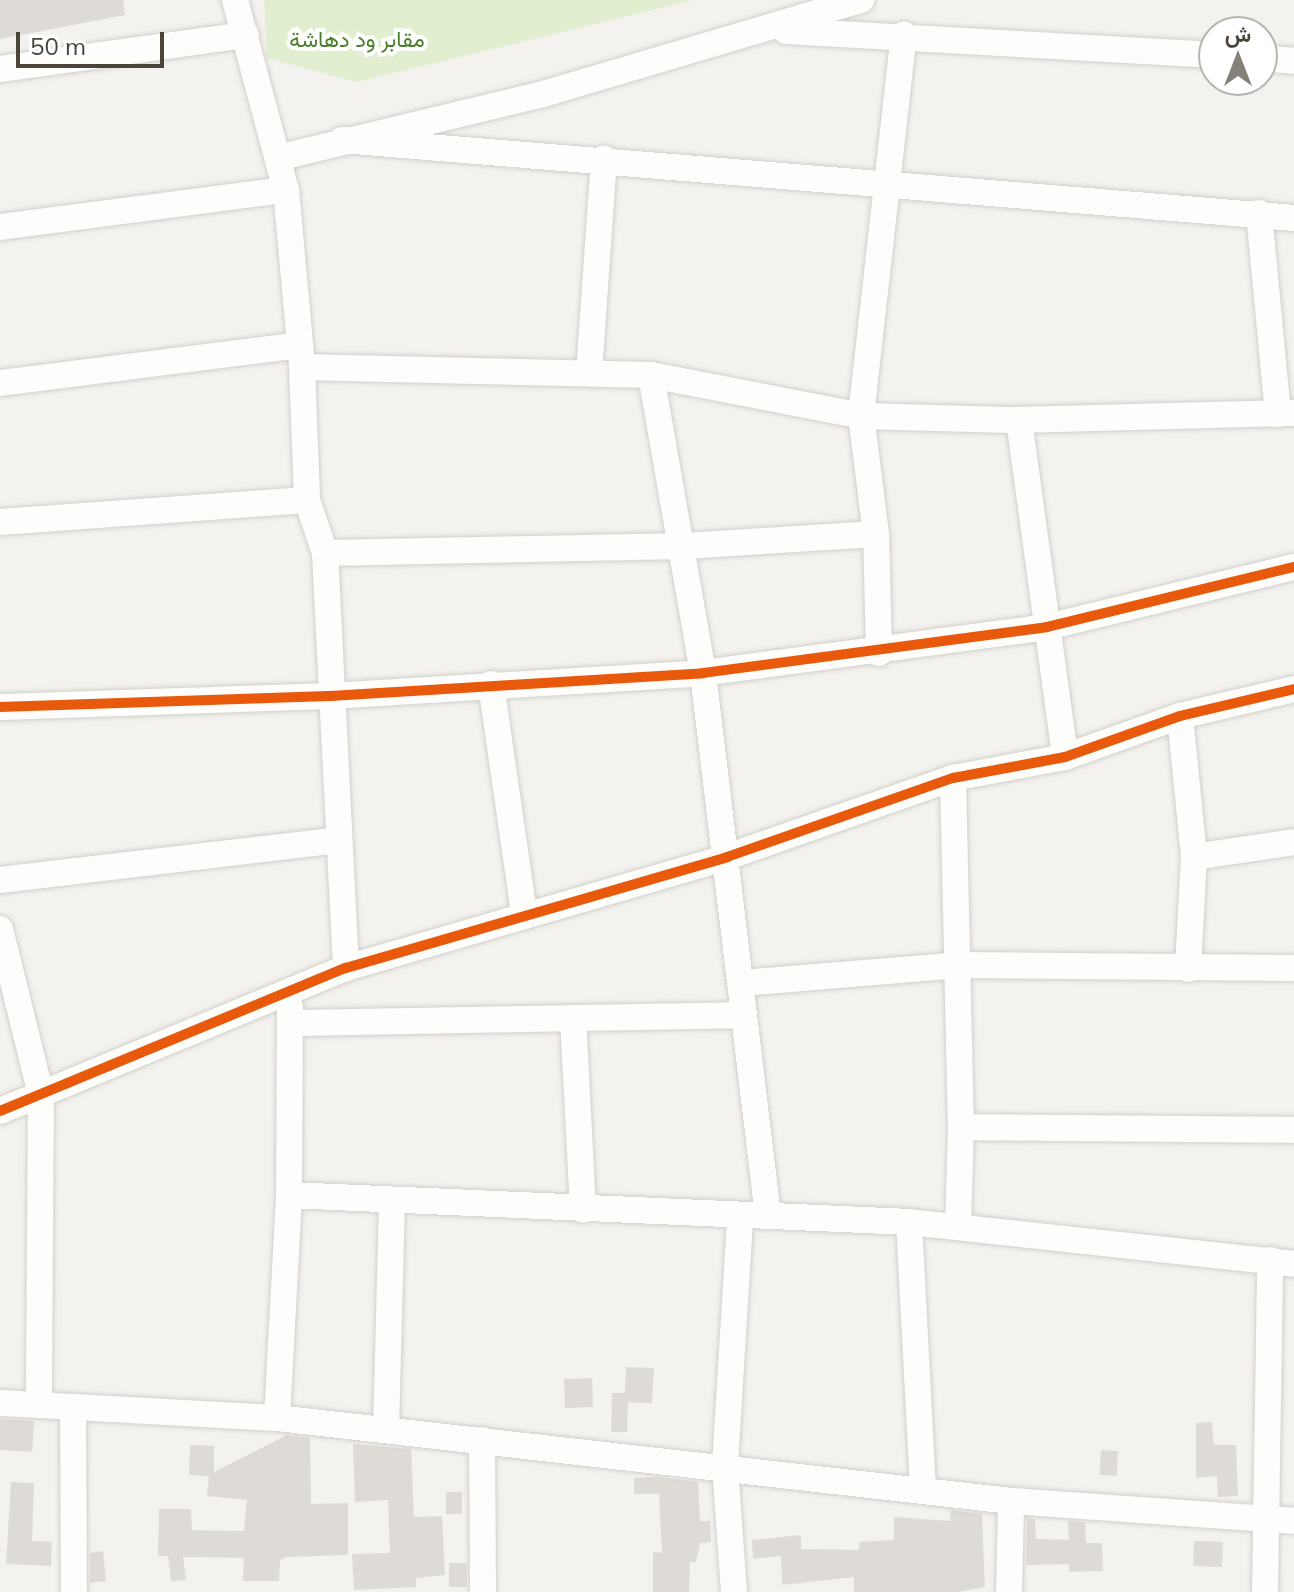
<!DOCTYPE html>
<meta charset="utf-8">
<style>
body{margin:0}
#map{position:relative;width:1294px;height:1592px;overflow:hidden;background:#f4f2ee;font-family:Mulish,Vazirmatn,sans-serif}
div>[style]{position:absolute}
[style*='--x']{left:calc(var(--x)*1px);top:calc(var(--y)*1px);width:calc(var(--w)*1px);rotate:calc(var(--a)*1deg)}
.green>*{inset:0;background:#e1eecf}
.building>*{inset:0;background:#dedbd6;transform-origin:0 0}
.roads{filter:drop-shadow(0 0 2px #d2d0cb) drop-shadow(0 0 2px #d2d0cb)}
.minor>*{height:26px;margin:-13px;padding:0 13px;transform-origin:13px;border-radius:13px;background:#fdfdfc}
.cycleway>*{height:10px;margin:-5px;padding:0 5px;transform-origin:5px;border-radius:5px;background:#e8590c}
span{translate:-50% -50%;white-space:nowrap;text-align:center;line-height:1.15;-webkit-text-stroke:8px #fff;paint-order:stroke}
.park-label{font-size:22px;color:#4a7f2a}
.north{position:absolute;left:1198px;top:16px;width:80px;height:80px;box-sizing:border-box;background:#fff;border:2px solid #b7b4b0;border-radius:50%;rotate:0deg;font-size:22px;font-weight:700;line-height:32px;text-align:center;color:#4b4439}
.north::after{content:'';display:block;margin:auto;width:28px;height:36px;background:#868178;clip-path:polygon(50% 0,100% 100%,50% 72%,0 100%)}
.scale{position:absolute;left:16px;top:32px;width:148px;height:36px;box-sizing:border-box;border:4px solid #4b4439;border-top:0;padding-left:10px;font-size:24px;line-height:28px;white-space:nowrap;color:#4b4439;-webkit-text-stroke:6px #fff;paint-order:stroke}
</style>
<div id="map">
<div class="green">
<i style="clip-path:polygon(264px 0,694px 0,357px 82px,267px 58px)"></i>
</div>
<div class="building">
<i style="clip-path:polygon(0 0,123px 0,125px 15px,0 39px)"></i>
<i style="clip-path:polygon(626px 1367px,654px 1368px,652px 1403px,628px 1402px,627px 1432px,611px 1432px,612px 1393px,625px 1393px)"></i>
<i style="left:592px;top:1378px;width:29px;height:28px;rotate:88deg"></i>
<i style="left:0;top:1419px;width:34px;height:31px;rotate:3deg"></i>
<i style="clip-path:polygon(1212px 1422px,1214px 1445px,1236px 1445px,1238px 1496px,1218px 1497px,1217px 1476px,1196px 1478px,1196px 1423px)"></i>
<i style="clip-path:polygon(287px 1435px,310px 1438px,311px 1504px,348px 1503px,348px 1555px,286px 1557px,280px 1560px,279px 1581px,243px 1581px,244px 1558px,183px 1557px,186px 1580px,171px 1581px,168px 1556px,158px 1556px,159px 1509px,191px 1509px,192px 1530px,244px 1531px,247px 1500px,207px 1496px,209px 1476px,189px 1475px,190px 1445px,214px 1446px,214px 1472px)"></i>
<i style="clip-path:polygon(353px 1444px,411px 1449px,414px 1517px,442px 1516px,445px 1575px,416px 1578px,416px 1587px,354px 1590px,352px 1554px,390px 1553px,388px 1500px,355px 1502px)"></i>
<i style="left:1101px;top:1450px;width:17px;height:25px;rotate:3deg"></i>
<i style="clip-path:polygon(659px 1477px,698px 1482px,700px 1521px,710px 1521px,711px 1542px,700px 1543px,696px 1562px,690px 1562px,689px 1592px,653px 1592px,653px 1552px,662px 1553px,659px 1494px,634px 1494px,634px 1478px)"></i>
<i style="clip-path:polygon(11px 1482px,34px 1483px,32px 1541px,52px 1542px,51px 1566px,6px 1564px)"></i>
<i style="left:446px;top:1492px;width:16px;height:22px"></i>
<i style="clip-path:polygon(951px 1510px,982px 1514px,985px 1587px,958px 1592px,854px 1592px,854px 1577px,782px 1585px,781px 1556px,753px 1559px,752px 1540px,801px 1535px,801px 1549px,859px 1550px,859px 1542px,894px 1540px,894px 1517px,950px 1521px)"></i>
<i style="clip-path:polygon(1027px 1518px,1035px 1519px,1036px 1539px,1069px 1540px,1068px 1521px,1085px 1522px,1086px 1543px,1102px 1543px,1103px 1571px,1069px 1572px,1069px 1564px,1026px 1565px)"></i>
<i style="left:1194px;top:1541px;width:29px;height:25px;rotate:2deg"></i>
<i style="clip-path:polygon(103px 1551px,106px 1581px,90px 1583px,90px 1553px)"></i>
<i style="left:467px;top:1563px;width:24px;height:18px;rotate:90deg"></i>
</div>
<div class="roads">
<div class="minor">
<i style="--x:235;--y:0;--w:197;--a:75"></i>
<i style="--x:286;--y:190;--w:178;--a:84.8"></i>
<i style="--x:302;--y:367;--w:133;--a:87.8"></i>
<i style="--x:307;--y:500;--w:56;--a:71.2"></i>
<i style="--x:325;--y:553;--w:416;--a:87.1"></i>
<i style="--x:786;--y:31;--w:429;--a:3.2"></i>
<i style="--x:1262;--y:58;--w:32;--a:5"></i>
<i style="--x:0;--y:69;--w:248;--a:-7.9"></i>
<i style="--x:342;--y:140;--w:955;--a:4.68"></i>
<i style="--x:281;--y:157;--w:269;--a:-13.5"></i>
<i style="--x:543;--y:94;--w:332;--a:-16.5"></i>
<i style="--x:1259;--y:213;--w:202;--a:84.6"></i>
<i style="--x:0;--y:227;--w:288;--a:-7.4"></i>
<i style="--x:302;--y:367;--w:349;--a:1.3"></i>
<i style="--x:651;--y:375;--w:214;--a:11"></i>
<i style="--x:861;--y:416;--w:158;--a:1.5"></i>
<i style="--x:1019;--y:420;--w:275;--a:-1.5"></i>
<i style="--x:589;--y:373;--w:215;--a:-86"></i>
<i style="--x:651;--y:375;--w:303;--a:80.1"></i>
<i style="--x:703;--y:673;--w:547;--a:83.17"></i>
<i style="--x:0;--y:383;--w:301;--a:-7.2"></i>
<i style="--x:1019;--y:420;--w:340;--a:82.2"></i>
<i style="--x:0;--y:522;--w:308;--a:-4.1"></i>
<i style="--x:325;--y:553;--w:359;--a:-1.1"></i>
<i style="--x:684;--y:546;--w:192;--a:-3.6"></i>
<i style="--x:879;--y:653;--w:119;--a:-91.4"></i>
<i style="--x:876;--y:534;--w:119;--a:-97.2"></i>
<i style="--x:861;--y:416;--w:384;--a:-83.6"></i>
<i style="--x:491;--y:684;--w:230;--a:81.8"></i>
<i style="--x:0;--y:707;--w:331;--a:-1.9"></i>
<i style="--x:331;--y:696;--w:373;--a:-3.5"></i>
<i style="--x:703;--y:673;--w:347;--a:-7.6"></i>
<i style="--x:1047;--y:627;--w:254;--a:-13.7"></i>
<i style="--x:1180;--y:716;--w:142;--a:84.3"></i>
<i style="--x:1194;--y:857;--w:112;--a:93.1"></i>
<i style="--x:953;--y:778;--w:349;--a:88.7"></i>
<i style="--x:961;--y:1127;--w:99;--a:91.7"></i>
<i style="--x:1194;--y:857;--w:101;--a:-8.5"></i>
<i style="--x:0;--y:880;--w:341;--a:-6.7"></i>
<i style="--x:0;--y:929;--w:171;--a:76.1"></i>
<i style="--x:41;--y:1095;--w:310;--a:90.4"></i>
<i style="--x:742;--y:983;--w:218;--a:-4.7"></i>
<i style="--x:959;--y:965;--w:335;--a:0.5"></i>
<i style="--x:573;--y:1018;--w:192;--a:87"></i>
<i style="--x:293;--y:1023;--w:448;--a:-1"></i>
<i style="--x:0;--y:1111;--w:374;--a:-22.5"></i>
<i style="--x:346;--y:968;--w:397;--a:-16.2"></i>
<i style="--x:727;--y:857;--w:239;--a:-19.3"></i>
<i style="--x:953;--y:778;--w:114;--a:-10.6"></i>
<i style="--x:1065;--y:757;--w:122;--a:-19.6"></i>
<i style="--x:1180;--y:716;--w:117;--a:-13.3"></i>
<i style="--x:961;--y:1127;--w:333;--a:0.5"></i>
<i style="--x:289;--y:1195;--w:621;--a:2.49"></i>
<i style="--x:909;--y:1222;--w:387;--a:6.2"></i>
<i style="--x:909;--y:1222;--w:267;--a:87"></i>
<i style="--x:0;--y:1403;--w:277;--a:3.1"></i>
<i style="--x:277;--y:1418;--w:739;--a:6.45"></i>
<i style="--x:1011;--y:1501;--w:284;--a:4"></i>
<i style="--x:73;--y:1408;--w:184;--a:89.7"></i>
<i style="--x:277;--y:1418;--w:223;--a:-86.9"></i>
<i style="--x:289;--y:1195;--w:188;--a:-89.7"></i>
<i style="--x:386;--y:1430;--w:227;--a:-88.5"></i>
<i style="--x:482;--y:1440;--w:152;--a:89.6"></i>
<i style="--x:734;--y:1592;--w:127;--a:-94.1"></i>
<i style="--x:725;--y:1465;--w:248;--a:-86.5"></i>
<i style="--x:1009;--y:1592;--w:91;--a:-88.7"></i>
<i style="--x:1265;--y:1592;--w:332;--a:-89.1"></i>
</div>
</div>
<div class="cycleway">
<i style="--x:0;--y:707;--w:331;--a:-1.9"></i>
<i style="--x:331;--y:696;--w:373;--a:-3.5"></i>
<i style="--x:703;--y:673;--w:347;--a:-7.6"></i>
<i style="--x:1047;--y:627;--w:254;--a:-13.7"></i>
<i style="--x:0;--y:1111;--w:374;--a:-22.5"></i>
<i style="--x:346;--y:968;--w:397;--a:-16.2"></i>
<i style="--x:727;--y:857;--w:239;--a:-19.3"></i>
<i style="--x:953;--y:778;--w:114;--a:-10.6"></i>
<i style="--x:1065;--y:757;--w:122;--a:-19.6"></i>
<i style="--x:1180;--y:716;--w:117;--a:-13.3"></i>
</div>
<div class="park-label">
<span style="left:357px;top:40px">مقابر ود دهاشة</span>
</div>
<div class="north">ش</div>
<div class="scale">50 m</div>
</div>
